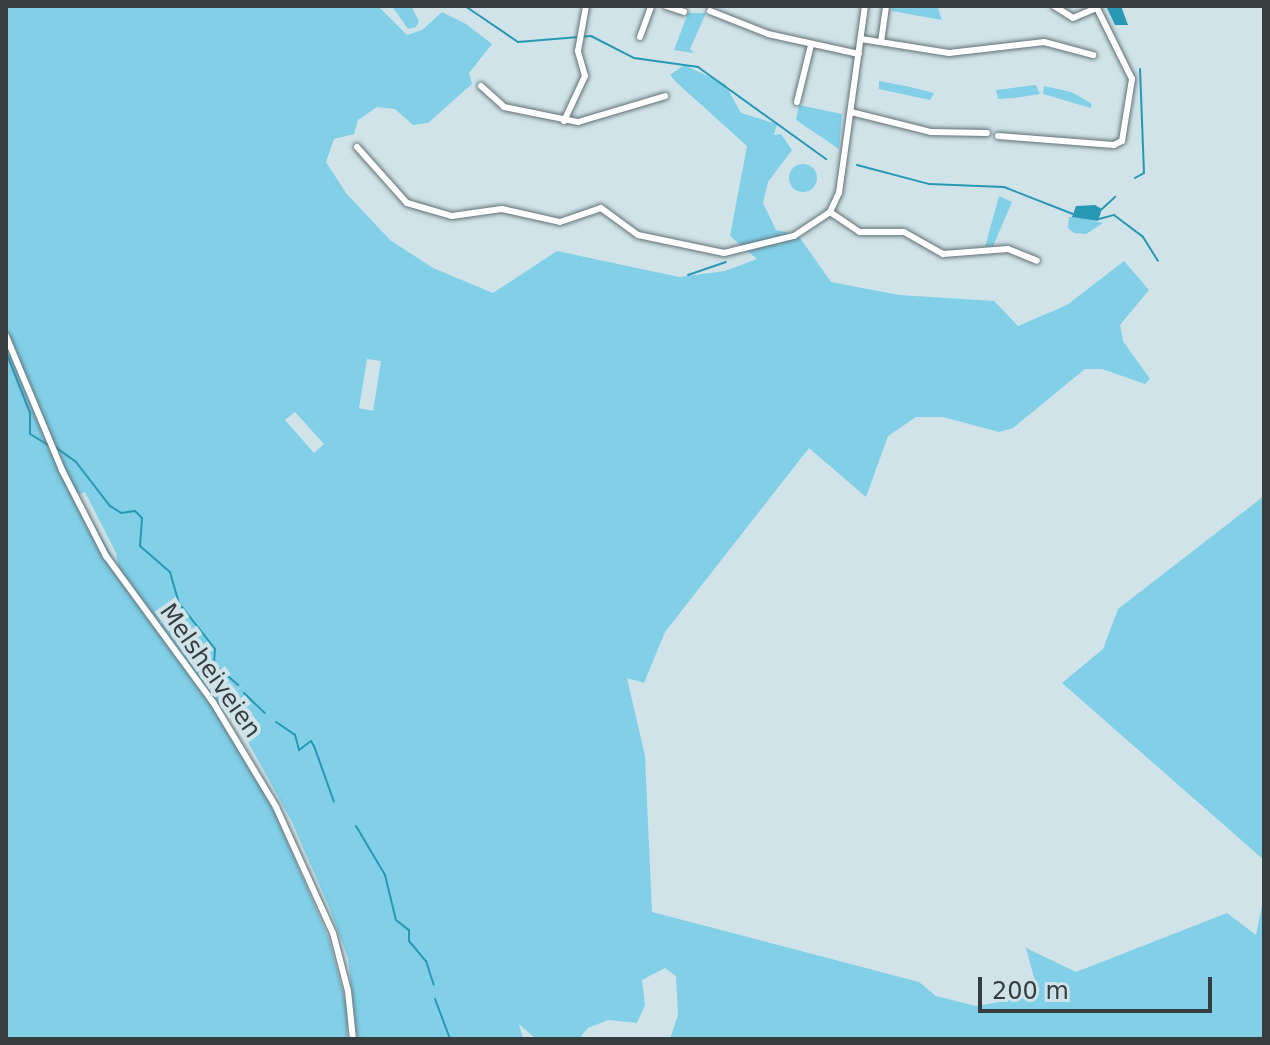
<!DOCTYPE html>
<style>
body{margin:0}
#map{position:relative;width:1270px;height:1045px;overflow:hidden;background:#d0e3e8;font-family:"DejaVu Sans",sans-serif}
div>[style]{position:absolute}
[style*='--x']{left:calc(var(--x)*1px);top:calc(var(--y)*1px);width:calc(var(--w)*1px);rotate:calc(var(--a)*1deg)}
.green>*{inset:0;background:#81d0e8}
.round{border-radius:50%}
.water>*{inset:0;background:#2899b4}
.stream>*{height:2px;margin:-1px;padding:0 1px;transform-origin:1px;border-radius:1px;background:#2899b4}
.roads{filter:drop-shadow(0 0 2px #617176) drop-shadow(0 0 2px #617176)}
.street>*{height:6px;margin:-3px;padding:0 3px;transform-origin:3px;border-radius:3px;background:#fff}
span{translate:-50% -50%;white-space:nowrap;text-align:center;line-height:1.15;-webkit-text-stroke:8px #d0e3e8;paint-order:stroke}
.street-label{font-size:24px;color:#353d3f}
.frame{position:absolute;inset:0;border:8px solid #353d3f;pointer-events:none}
.scale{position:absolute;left:978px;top:977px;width:234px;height:36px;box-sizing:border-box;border:4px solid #353d3f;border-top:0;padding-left:10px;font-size:24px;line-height:28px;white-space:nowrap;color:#353d3f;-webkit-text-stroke:6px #d0e3e8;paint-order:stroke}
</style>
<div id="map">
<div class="green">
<i style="clip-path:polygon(evenodd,6px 6px,378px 6px,407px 35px,422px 30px,442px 12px,466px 24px,492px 44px,469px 73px,472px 84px,428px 123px,413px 125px,395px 109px,377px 107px,358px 120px,354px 134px,334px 139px,326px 162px,346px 193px,390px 240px,433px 268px,493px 293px,557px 251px,679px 277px,725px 271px,757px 259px,730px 236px,747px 146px,676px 82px,670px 75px,684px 65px,725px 84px,741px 113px,777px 124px,774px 135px,781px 134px,792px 150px,768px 182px,763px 203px,776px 230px,798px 235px,831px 282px,899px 295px,994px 301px,1018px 326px,1067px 305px,1124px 261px,1149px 290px,1120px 325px,1123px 341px,1150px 379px,1145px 384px,1102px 369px,1085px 369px,1013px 428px,999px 432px,943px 417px,916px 417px,888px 436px,866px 497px,809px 448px,665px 632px,644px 683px,627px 678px,645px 756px,652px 912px,919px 982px,936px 996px,976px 1006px,1033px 996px,1036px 985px,1026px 948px,1076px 972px,1227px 913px,1256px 935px,1264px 896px,1264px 1039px,670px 1039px,678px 1015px,676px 976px,665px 968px,642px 980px,645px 1005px,637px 1023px,608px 1020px,588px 1028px,579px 1039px,536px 1039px,519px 1024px,523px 1039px,357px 1039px,348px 958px,329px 907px,292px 822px,225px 700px,250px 680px,216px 706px,215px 710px,266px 792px,329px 939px,348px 1011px,347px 1039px,6px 1039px,6px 6px,367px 359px,381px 361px,373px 411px,359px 408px,367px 359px,6px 6px,295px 412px,324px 444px,314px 453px,285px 420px,295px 412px,6px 6px,85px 492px,116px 553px,119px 569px,78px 495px,85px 492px)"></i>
<i style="clip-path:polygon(392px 6px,411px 6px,419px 21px,416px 27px,408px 29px)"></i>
<i style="clip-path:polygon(892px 6px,938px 8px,942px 20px,892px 11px)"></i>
<i style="clip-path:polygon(688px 13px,706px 13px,690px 49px,694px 53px,674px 50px)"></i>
<i style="clip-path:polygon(879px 81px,906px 86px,934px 93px,930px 100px,879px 89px)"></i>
<i style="clip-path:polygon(1036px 85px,1040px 94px,1014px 98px,998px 99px,996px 90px)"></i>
<i style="clip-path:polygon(1044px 86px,1071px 92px,1091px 103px,1091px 108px,1043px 94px)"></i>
<i style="clip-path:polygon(799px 105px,842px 114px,839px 149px,796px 120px)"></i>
<i class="round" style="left:789px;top:164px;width:28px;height:28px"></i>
<i style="clip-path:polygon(999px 196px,1012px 202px,993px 246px,985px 247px)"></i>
<i style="clip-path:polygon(1069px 217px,1077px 217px,1103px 223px,1086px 234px,1074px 233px,1068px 228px)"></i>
<i style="clip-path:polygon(1264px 496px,1264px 860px,1062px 683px,1103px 649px,1118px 609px)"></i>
</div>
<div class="water">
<i style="clip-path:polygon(1106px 6px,1121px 6px,1128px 25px,1115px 25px)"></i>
<i style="clip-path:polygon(1095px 205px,1102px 209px,1098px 221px,1072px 217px,1076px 206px)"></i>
</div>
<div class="stream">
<i style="--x:465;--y:6;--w:64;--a:34.2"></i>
<i style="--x:518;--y:42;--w:73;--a:-4.7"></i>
<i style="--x:591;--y:36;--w:48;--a:27.1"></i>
<i style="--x:634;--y:58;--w:65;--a:8"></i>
<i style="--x:698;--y:67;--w:158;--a:35.7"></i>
<i style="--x:857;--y:165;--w:74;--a:14.8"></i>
<i style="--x:929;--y:184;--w:75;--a:2.3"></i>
<i style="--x:1004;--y:187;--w:74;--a:21.4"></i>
<i style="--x:1135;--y:178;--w:10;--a:-29"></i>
<i style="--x:1144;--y:173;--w:104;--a:-92.2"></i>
<i style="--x:1102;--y:209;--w:18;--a:-43"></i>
<i style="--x:1099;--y:219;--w:16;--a:-15"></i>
<i style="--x:1114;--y:215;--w:36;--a:37"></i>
<i style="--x:1143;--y:237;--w:28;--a:58"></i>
<i style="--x:688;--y:275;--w:40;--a:-18.9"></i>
<i style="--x:6;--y:352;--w:66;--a:68.5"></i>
<i style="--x:30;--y:413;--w:21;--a:90"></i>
<i style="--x:30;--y:434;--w:21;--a:31"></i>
<i style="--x:54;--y:446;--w:27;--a:36"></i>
<i style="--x:76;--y:462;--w:56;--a:52.3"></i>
<i style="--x:110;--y:506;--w:13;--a:32"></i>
<i style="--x:121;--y:513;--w:14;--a:-8"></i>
<i style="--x:135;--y:511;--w:10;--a:45"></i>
<i style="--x:142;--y:518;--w:28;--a:94"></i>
<i style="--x:140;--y:546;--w:40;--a:41"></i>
<i style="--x:170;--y:572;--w:32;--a:74"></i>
<i style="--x:179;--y:603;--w:58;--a:52"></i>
<i style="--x:215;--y:649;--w:15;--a:94"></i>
<i style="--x:214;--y:664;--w:32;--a:41"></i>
<i style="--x:244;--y:693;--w:29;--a:44"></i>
<i style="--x:276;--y:722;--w:23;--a:34"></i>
<i style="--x:295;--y:735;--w:16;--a:75"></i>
<i style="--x:299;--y:750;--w:15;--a:-37"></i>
<i style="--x:311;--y:741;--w:6;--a:59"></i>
<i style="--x:314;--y:746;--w:59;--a:70.3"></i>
<i style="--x:356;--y:826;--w:57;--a:59.4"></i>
<i style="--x:385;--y:875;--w:46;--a:76.3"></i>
<i style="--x:396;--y:920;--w:16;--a:38"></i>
<i style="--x:409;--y:930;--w:11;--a:90"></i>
<i style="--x:409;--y:941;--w:26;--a:50"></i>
<i style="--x:426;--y:961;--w:25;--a:72"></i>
<i style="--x:435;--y:999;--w:43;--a:69.4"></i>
</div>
<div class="roads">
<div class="street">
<i style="--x:666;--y:6;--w:19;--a:18"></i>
<i style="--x:1054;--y:6;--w:22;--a:32"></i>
<i style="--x:1073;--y:18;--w:26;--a:-23"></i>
<i style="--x:710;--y:11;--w:62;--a:21.6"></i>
<i style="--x:768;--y:34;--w:93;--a:12.4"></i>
<i style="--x:640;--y:37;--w:33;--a:-70"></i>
<i style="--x:861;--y:39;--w:89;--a:9"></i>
<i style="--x:949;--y:53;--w:96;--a:-6.6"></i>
<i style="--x:1044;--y:42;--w:51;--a:14.9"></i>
<i style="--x:881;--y:42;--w:36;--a:-82"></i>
<i style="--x:481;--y:86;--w:31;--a:42"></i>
<i style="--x:504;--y:107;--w:76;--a:11.5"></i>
<i style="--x:578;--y:122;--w:91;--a:-16.6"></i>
<i style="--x:797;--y:102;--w:59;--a:-76.2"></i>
<i style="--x:851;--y:112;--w:82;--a:14"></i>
<i style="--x:931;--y:132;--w:56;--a:1"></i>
<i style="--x:564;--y:121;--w:50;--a:-65"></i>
<i style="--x:585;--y:76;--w:26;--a:-106"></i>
<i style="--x:578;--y:51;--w:46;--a:-79.9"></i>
<i style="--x:998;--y:136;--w:116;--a:4.4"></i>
<i style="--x:1114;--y:145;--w:9;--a:-27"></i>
<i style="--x:1122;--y:141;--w:63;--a:-80.8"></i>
<i style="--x:1132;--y:79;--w:81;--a:-116.3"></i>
<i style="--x:357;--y:147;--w:75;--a:48.2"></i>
<i style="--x:407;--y:203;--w:47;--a:16.1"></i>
<i style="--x:452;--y:216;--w:50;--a:-8"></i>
<i style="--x:502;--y:209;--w:59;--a:12.6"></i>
<i style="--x:560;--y:222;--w:43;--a:-18.9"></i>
<i style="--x:601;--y:208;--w:46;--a:36.1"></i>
<i style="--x:638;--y:235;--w:88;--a:11.8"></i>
<i style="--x:724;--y:253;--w:72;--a:-13.7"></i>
<i style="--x:794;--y:236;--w:43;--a:-33.7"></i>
<i style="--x:830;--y:212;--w:21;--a:-65"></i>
<i style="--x:839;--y:193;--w:189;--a:-82.1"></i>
<i style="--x:830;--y:212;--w:36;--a:34"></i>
<i style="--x:860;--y:232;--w:44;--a:0"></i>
<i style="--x:904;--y:232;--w:45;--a:29.4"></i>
<i style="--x:943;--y:254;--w:65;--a:-4.4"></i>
<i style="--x:1008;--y:249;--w:31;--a:22"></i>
<i style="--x:6;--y:336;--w:145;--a:67.3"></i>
<i style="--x:62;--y:470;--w:97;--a:62.9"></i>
<i style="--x:106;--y:556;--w:181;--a:53.8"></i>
<i style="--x:213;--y:702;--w:122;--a:59"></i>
<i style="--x:276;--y:807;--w:138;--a:65.7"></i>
<i style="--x:333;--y:933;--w:60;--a:75.5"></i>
<i style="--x:348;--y:991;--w:48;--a:84.1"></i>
</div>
</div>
<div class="street-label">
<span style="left:210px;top:671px;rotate:55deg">Melsheiveien</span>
</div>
<div class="frame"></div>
<div class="scale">200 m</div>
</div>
